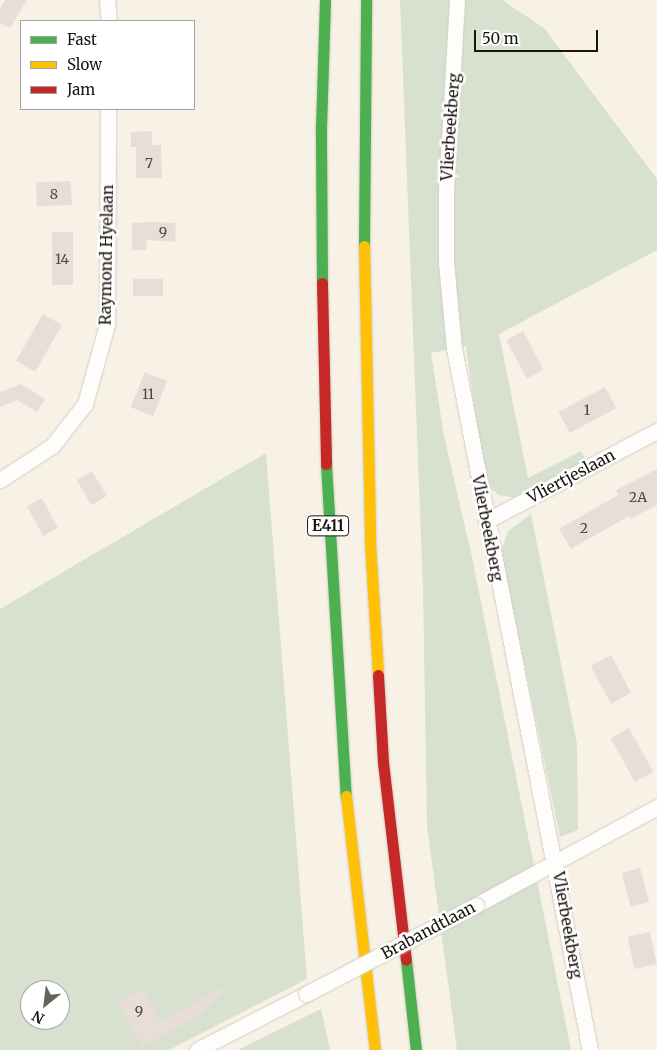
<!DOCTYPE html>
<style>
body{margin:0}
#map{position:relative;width:657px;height:1050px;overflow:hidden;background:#f8f2e6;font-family:Merriweather,serif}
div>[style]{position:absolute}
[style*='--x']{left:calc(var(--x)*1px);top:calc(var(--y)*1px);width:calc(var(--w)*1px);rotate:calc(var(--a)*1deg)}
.green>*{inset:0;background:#d8e1cf}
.building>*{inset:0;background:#e9ddda;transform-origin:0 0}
.roads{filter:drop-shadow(0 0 1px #d3cec3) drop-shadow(0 0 1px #d3cec3)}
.street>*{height:15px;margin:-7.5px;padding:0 7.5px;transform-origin:7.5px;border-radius:7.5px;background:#fefdfb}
.fast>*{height:11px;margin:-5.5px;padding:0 5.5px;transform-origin:5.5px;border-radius:5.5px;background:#4caf50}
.slow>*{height:11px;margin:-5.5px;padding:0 5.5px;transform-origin:5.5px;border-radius:5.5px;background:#ffc107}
.jam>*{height:11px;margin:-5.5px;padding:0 5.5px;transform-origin:5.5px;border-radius:5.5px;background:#c62828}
.bridges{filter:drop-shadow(0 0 1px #d3cec3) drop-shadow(0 0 1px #d3cec3)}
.street-bridge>*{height:15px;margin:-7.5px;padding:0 7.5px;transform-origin:7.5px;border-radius:7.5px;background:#fefdfb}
span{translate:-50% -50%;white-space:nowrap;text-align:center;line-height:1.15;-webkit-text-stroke:5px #fff;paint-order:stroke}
.number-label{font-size:14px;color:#4e4840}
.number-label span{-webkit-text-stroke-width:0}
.shield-label span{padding:1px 4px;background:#fff;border:1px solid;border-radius:4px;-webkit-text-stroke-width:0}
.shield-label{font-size:15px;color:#1a160d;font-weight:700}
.street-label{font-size:16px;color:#1a160d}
.legend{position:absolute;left:20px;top:20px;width:175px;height:90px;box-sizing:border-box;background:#fff;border:1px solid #a3a29e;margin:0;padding:6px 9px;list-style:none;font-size:15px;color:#1a160d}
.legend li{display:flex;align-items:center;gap:10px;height:25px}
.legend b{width:25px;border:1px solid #a3a29e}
.north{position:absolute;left:20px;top:980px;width:50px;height:50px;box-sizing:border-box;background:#fff;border:1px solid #a3a29e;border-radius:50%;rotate:209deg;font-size:14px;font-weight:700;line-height:20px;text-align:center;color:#1a160d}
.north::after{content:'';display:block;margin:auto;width:18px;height:22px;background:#686359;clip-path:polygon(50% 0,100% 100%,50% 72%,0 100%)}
.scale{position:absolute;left:474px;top:30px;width:124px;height:22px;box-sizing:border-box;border:2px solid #1a160d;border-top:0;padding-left:6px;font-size:15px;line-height:18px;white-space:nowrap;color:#1a160d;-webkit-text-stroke:4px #fff;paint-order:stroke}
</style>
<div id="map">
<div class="green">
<i style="clip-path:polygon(400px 0,502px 0,544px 28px,657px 179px,657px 250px,499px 334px,528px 478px,581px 451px,586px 460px,516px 498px,499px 495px,489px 487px,482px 466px,466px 346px,431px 353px,444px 436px,472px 557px,571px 1050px,457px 1050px,427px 826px,423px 589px)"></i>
<i style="clip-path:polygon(evenodd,266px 453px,307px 979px,169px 1050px,0 1050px,0 609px,266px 453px,30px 990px,60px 990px,60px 1020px,30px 1020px,30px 990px)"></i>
<i style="clip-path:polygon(531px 514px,577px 744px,578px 830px,560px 837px,501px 551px,508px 531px)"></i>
<i style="clip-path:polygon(321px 1009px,330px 1050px,238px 1050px)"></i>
</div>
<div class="building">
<i style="clip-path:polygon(5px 0,27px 0,10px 28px,0 23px,0 8px)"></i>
<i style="clip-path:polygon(152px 131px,152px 145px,161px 145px,162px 178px,136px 178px,136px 147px,131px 147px,131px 132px)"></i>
<i style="left:71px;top:181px;width:24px;height:35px;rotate:88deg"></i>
<i style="clip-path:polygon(152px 222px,176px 223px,175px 242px,147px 240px,146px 250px,132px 250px,132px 223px)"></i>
<i style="left:52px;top:232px;width:21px;height:53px"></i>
<i style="left:133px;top:279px;width:30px;height:17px"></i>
<i style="left:43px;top:314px;width:22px;height:54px;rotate:30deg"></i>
<i style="left:523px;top:331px;width:44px;height:19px;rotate:62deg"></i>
<i style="left:145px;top:372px;width:24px;height:38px;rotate:22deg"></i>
<i style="clip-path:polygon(21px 384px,45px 399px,37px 412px,17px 400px,0 407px,0 392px)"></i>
<i style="left:605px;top:387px;width:24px;height:53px;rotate:62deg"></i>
<i style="clip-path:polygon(657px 469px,657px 505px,630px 519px,629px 516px,571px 549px,559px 529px,618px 495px,616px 490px)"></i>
<i style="left:92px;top:471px;width:29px;height:18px;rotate:59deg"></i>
<i style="left:42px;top:498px;width:34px;height:17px;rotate:62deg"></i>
<i style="left:611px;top:655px;width:43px;height:23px;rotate:62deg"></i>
<i style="left:629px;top:728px;width:50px;height:21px;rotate:61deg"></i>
<i style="left:640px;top:868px;width:35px;height:19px;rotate:75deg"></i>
<i style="left:650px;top:932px;width:33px;height:23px;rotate:78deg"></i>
<i style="clip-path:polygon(142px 989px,160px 1022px,220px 989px,223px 992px,198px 1016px,142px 1046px,119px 1002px)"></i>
</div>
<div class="roads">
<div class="street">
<i style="--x:107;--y:0;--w:21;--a:85"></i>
<i style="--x:457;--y:0;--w:193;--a:93.3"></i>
<i style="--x:446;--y:193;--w:69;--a:90"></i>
<i style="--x:446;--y:262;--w:86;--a:84.7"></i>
<i style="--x:454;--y:348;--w:715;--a:79.04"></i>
<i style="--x:0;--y:480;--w:62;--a:-33.2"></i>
<i style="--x:52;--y:446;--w:53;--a:-51.8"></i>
<i style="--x:85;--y:404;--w:83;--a:-74.6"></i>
<i style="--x:107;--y:324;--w:215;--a:-89.7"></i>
<i style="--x:486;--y:521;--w:193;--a:-27.8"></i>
<i style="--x:476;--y:905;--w:206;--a:-28.4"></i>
<i style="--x:197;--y:1050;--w:123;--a:-27.2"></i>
</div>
<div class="fast">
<i style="--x:364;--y:246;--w:246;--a:-89.5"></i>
<i style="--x:322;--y:283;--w:155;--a:-90.4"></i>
<i style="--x:321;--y:128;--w:128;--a:-88.2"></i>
<i style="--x:326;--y:464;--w:333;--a:86.6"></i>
<i style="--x:406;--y:960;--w:91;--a:83.7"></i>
</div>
<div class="slow">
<i style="--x:364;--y:246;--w:297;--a:88.8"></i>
<i style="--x:370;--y:543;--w:132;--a:86.5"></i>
<i style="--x:346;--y:796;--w:256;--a:83.5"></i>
</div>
<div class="jam">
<i style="--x:322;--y:283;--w:181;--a:88.7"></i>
<i style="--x:378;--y:675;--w:87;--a:86.7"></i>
<i style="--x:383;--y:762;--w:199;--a:83.4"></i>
</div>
</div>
<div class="bridges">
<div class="street-bridge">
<i style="--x:306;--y:994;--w:192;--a:-27.6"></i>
</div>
</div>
<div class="number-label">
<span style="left:149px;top:163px">7</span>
<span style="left:54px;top:194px">8</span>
<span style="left:163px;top:232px">9</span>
<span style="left:62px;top:259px">14</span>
<span style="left:148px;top:394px">11</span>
<span style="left:587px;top:410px">1</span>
<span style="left:638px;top:497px">2A</span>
<span style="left:584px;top:528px">2</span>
<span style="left:139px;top:1011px">9</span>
</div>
<div class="shield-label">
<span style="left:328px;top:526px">E411</span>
</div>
<div class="street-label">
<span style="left:450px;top:127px;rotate:-86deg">Vlierbeekberg</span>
<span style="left:106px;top:255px;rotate:-89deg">Raymond Hyelaan</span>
<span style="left:571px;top:476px;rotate:-28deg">Vliertjeslaan</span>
<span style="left:488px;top:528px;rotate:79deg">Vlierbeekberg</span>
<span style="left:568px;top:925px;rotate:80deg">Vlierbeekberg</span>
<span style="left:428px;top:930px;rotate:-28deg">Brabandtlaan</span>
</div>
<ul class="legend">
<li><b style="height:6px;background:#4caf50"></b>Fast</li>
<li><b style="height:6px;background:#ffc107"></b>Slow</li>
<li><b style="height:6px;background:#c62828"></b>Jam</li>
</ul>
<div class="north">N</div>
<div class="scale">50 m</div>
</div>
